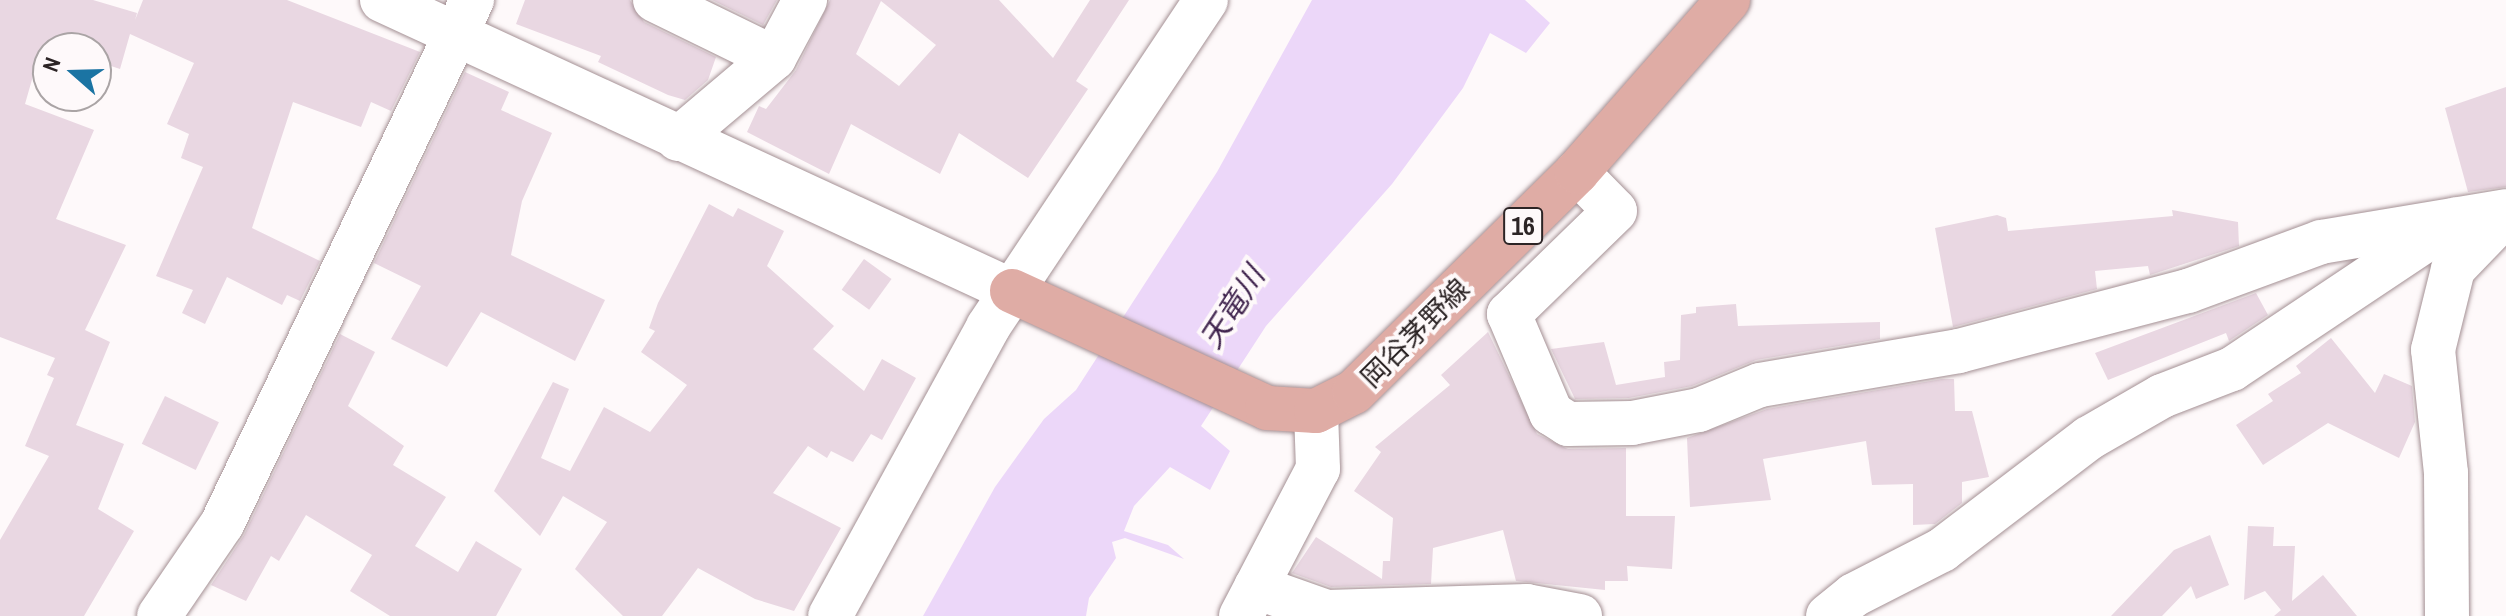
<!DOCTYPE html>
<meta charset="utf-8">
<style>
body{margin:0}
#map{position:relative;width:2506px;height:616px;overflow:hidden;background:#fef9fa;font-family:"Archivo Narrow","Noto Sans JP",sans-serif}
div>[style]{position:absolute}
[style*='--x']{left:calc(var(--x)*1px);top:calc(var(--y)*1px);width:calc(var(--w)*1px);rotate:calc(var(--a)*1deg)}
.water>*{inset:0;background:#ecd7f9}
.building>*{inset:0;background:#e9d7e2;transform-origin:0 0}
.roads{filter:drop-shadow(0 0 2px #a49094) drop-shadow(0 0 2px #a49094)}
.minor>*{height:44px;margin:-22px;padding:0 22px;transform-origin:22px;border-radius:22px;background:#fff}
.major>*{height:44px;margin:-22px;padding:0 22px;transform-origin:22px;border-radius:22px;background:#dfaca5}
span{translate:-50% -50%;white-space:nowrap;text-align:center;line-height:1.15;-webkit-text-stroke:8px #fef9fa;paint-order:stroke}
.shield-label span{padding:2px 6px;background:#fef9fa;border:2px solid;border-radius:6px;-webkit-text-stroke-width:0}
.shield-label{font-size:26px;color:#2c2425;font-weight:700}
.street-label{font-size:28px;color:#2c2425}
.water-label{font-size:30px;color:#3e224c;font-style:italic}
.north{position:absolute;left:32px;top:32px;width:80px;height:80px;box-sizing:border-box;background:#fef9fa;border:2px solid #aaa4a5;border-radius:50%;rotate:290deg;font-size:22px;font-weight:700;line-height:32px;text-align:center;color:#2c2425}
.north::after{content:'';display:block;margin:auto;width:28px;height:36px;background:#1b74a3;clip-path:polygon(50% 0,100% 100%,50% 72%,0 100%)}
</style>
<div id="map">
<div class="water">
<i style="clip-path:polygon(1312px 0,1525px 0,1550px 23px,1526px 53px,1490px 33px,1463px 88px,1392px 184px,1266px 326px,1201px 426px,1230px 451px,1210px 490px,1170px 467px,1134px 506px,1124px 531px,1168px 545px,1184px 559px,1125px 538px,1112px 542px,1116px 558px,1089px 598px,1086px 616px,923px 616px,995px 487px,1044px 419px,1076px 390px,1217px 172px)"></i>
</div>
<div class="building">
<i style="clip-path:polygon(0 0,93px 0,137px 13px,135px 20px,143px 0,287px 0,420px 52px,391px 111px,371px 102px,361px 127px,293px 102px,252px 228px,320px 261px,300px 301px,287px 295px,282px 305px,227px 277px,205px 324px,182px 313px,193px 290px,156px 276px,203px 167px,181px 158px,189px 134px,167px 124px,194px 63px,130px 34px,120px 69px,96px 61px,96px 48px,41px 48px,25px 104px,94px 130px,56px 219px,126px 245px,85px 330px,110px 342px,76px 425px,124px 444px,98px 509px,134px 531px,84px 616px,0 616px,0 540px,49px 456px,25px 446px,54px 378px,47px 375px,55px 358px,0 337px)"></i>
<i style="clip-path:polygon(525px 0,630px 0,644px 22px,716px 57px,708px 80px,685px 100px,668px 95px,598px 62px,601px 56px,516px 24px)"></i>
<i style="clip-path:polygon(712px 0,777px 0,763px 25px)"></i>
<i style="clip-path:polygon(evenodd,830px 0,999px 0,1053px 58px,1090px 0,1129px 0,1076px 81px,1088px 89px,1028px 178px,959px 133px,940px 174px,851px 124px,829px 174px,747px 132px,759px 106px,766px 109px,796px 70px,830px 0,881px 1px,936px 45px,899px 86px,856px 54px,881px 1px)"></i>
<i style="clip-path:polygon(465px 72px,509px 92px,501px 110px,552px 133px,522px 201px,511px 255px,605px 300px,575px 361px,481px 312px,447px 367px,391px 339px,421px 286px,374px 263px)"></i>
<i style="clip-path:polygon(2506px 87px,2506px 187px,2468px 192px,2445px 108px)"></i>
<i style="clip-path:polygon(709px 204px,733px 217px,738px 208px,784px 231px,767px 266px,834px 326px,813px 349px,864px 391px,882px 359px,916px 378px,882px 440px,871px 434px,853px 462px,831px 451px,827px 458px,808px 446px,773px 493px,841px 528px,794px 611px,755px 599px,698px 568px,662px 616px,623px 616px,575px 569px,607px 522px,563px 496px,540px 536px,494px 491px,553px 382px,569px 389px,541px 458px,570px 471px,604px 407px,650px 432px,687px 385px,641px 352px,655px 331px,649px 328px,658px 303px)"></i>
<i style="clip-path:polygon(2172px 210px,2238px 222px,2239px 246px,2150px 275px,2148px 266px,2095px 271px,2097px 289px,1953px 327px,1935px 228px,1997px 215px,2006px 218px,2008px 231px,2173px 216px)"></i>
<i style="left:864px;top:259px;width:34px;height:38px;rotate:36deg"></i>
<i style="clip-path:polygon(2256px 293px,2268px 315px,2229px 341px,2226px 333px,2108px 380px,2095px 353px)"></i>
<i style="clip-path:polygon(1736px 304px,1738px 326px,1880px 322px,1880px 339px,1756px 360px,1692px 386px,1629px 398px,1575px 399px,1551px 349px,1604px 342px,1616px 385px,1665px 377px,1664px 362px,1680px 360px,1681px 315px,1696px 313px,1696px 307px)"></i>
<i style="clip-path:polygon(1488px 332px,1537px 434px,1568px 449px,1626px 448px,1626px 516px,1675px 516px,1672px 569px,1627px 566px,1628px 581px,1605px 581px,1605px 590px,1516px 581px,1503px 530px,1433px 548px,1431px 584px,1331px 587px,1292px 573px,1316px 537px,1382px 579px,1383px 561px,1390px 561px,1393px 518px,1354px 491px,1381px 452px,1375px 447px,1450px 385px,1441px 375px)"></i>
<i style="clip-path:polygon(340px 334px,375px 352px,348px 406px,404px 446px,393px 465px,446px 497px,415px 546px,458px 572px,476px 541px,522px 569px,496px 616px,390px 616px,350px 591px,372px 555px,306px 515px,279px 561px,271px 556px,246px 601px,211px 585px,244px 535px)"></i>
<i style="clip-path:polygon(2331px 338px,2375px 393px,2384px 374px,2412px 386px,2415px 422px,2399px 458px,2328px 423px,2263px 465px,2236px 425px,2273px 401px,2268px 394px,2301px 373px,2296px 366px)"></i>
<i style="clip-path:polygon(1942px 379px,1954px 379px,1955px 411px,1972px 411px,1989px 477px,1962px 482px,1962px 503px,1935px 524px,1913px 525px,1913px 484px,1872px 485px,1866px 441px,1763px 459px,1771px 500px,1690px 507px,1687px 438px,1767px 409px)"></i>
<i style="left:165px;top:396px;width:60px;height:53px;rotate:26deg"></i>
<i style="clip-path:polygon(2248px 526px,2274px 527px,2273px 546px,2295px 546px,2292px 601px,2323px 575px,2357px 616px,2274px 616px,2281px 610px,2265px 591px,2244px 600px)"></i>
<i style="clip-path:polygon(2210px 535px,2229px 585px,2196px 599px,2191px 586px,2162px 616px,2111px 616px,2174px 550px)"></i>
</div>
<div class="roads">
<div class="minor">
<i style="--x:382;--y:0;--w:694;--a:24.79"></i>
<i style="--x:655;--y:0;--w:132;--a:26"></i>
<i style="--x:774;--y:58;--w:66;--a:-61.9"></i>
<i style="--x:678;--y:139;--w:126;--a:-40.2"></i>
<i style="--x:1577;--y:172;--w:54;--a:45.7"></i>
<i style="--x:1615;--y:211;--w:148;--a:135.8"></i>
<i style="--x:1509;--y:314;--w:108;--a:67"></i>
<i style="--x:1551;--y:413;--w:20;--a:33"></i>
<i style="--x:1568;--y:424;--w:64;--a:-0.9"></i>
<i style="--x:1632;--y:423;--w:68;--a:-11"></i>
<i style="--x:1699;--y:410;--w:66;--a:-22.3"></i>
<i style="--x:1760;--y:385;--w:202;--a:-9.7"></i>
<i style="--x:1959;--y:351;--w:237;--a:-14.7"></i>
<i style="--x:2188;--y:291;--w:142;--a:-20.2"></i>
<i style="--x:2321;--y:242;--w:188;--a:-9.5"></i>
<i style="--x:1256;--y:587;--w:75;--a:19.4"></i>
<i style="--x:1327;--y:612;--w:200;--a:-1.7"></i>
<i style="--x:1527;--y:606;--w:54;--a:10.7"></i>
<i style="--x:159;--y:616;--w:112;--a:-55.6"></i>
<i style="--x:222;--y:524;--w:581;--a:-64.49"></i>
<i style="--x:830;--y:616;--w:329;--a:-61.3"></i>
<i style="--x:988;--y:327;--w:393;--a:-56.3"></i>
<i style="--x:1241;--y:616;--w:166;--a:-62.4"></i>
<i style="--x:1318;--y:469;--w:58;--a:-92"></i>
<i style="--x:1828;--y:616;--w:33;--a:-39"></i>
<i style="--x:1854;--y:595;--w:99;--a:-27.1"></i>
<i style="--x:1942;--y:550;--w:185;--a:-37.3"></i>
<i style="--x:2089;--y:438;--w:84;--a:-29.9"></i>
<i style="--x:2162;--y:396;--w:75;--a:-21.1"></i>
<i style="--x:2232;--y:369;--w:270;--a:-33.7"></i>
<i style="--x:2447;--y:616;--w:143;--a:-90.4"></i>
<i style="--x:2446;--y:473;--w:124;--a:-96"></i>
<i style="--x:2433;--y:350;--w:83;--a:-76.1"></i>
<i style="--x:2453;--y:269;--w:76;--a:-46.1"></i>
</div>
<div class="major">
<i style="--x:1012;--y:291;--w:281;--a:24.6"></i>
<i style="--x:1267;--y:408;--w:49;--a:3.5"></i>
<i style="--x:1316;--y:411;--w:42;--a:-26.6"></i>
<i style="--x:1354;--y:392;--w:313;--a:-44.6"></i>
<i style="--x:1577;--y:172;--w:229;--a:-48.7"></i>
</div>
</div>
<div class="shield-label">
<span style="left:1523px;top:226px">16</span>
</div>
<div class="street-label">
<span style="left:1415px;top:333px;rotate:-45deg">岡谷茅野線</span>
</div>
<div class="water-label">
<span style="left:1232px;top:307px;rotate:-57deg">天竜川</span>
</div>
<div class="north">N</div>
</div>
